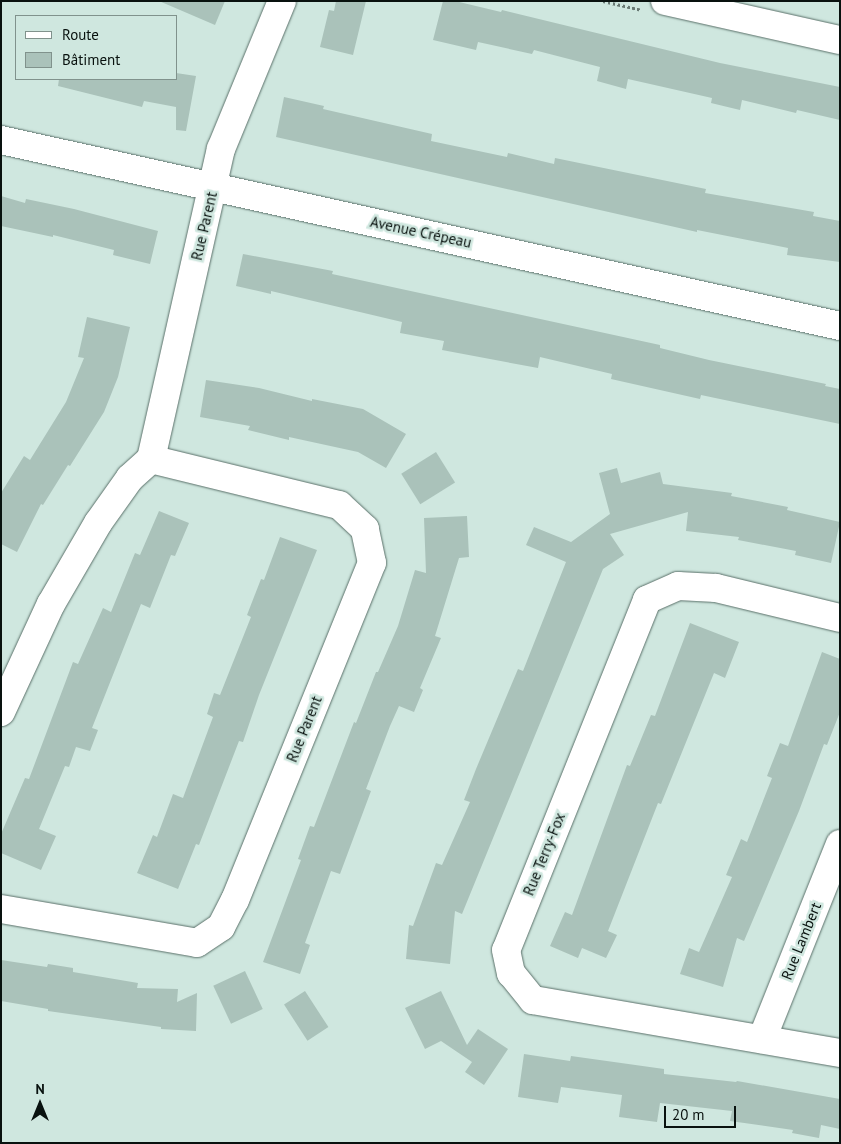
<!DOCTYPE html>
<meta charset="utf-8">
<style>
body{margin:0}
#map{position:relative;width:841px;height:1144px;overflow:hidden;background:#cfe7df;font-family:"PT Sans",sans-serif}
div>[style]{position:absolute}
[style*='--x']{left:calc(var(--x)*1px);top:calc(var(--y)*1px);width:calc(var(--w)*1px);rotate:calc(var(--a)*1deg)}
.building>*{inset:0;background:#aac2ba;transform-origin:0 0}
.path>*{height:3px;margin-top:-1.5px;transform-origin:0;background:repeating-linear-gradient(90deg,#687973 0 2.5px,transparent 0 5px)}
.roads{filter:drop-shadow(0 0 1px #5a7069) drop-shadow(0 0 1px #5a7069)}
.street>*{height:28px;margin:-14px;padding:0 14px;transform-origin:14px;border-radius:14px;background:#fff}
span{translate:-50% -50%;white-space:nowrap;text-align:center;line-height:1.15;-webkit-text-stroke:5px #cfe7df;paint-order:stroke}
.street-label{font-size:15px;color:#09120f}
.frame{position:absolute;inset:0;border:2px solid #09120f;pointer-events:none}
.legend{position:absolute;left:15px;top:15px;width:162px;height:65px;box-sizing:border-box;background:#cfe7df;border:1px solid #80928c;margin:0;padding:6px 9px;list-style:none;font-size:15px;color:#09120f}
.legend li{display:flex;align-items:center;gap:10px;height:25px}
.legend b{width:25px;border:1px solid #80928c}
.north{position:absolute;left:15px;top:1079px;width:50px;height:50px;-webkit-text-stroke:4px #cfe7df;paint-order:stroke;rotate:0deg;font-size:14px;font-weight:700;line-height:20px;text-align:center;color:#09120f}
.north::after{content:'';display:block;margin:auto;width:18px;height:22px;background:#09120f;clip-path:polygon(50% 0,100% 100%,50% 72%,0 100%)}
.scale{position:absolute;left:664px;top:1106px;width:72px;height:22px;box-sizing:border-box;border:2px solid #09120f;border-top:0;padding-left:6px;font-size:15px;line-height:18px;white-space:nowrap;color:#09120f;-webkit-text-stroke:4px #cfe7df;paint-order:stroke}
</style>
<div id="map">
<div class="building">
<i style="clip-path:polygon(159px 1px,225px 1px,215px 25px)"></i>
<i style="clip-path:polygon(336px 1px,366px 1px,353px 55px,320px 47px,329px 10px,334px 11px)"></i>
<i style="clip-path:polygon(443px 1px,455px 1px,501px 12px,502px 10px,720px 63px,840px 87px,840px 120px,797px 110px,796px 113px,742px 100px,740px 110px,711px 103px,712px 98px,628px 79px,626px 89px,597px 81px,600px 67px,534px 50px,532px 54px,478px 42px,476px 50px,433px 40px)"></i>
<i style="clip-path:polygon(176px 73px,196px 76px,186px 131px,176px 130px,176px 107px,144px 101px,142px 107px,58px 86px,59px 79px,176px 79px)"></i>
<i style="clip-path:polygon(284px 97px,324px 106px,323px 109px,432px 134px,431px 141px,507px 157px,508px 153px,554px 164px,555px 158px,706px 189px,705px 193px,814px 212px,813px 216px,840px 221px,840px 262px,787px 255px,788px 248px,697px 230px,697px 232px,276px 137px)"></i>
<i style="clip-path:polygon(1px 196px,25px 203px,26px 199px,74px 209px,158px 231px,150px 264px,113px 255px,114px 250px,53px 235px,53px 237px,1px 226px)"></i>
<i style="clip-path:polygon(243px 254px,333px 271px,332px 274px,660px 345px,660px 348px,709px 360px,826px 384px,825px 386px,840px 389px,840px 424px,701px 395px,700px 399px,611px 379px,612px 374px,540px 357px,538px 368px,442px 350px,444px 341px,400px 333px,402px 322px,271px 291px,271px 294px,236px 286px)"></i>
<i style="clip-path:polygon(87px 317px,130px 327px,118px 377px,104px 412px,70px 466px,68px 465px,43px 505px,41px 504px,17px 552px,1px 544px,1px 493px,24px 456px,30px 460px,66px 402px,84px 358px,78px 357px)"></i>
<i style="clip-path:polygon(206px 380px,259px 388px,312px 401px,312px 399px,363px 409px,406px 434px,386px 468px,358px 452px,289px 437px,289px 440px,248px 430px,250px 426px,200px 417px)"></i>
<i style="left:436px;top:452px;width:36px;height:41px;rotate:58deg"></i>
<i style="clip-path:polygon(617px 468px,621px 483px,660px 472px,663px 484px,732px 493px,731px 496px,788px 507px,787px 510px,840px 522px,831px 563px,795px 555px,796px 551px,738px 540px,739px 537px,686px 531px,688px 512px,610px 534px,624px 555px,603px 569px,462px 914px,455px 911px,450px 964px,406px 959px,409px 925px,413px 926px,436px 863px,442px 865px,470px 802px,464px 800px,476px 769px,518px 669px,523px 671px,566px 562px,526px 545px,534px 527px,571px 542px,610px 514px,599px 473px)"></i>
<i style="clip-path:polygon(159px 511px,189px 523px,175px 556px,171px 555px,150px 608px,141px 604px,92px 728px,98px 730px,90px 751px,76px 747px,69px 767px,65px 766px,39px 829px,56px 836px,41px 870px,1px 853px,1px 834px,25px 778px,29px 779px,73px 662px,78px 664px,103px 608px,111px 612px,135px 553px,140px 555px)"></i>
<i style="clip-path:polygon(467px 516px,469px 557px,459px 558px,435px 636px,441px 638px,420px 688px,423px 690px,414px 712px,399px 706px,390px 726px,366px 789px,371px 791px,340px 874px,331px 871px,305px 943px,310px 945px,300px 974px,263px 962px,301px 860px,298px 859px,310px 826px,314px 827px,354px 722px,356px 723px,376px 672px,378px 672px,398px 626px,415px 570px,426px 573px,424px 518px)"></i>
<i style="clip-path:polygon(280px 537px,317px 550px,259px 695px,243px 742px,239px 741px,199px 845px,196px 844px,178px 889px,137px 873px,153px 835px,157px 837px,173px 794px,183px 798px,213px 717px,207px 714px,214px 693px,220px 695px,251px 617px,247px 615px,261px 579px,264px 580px)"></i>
<i style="clip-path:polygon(690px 623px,739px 642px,725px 678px,714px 673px,661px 804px,658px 803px,608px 931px,617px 935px,606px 958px,582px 948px,578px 958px,550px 946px,565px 912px,572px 915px,627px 765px,630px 766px,651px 715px,655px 716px)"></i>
<i style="clip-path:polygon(822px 652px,840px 659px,840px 712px,827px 745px,824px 744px,799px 811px,744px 941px,737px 938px,723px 987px,680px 974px,689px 948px,699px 952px,732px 877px,726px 875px,741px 839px,747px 842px,772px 778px,767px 776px,780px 743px,788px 746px)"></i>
<i style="clip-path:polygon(1px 960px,47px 967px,48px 964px,73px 968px,73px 972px,138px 983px,137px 988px,178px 989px,177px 1002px,197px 993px,196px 1031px,161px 1029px,161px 1027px,48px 1011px,48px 1009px,1px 1001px)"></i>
<i style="left:245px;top:971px;width:42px;height:35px;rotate:65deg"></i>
<i style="left:305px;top:991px;width:43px;height:25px;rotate:57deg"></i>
<i style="clip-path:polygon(441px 991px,467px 1045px,478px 1029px,508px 1049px,484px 1085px,465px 1072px,472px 1062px,441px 1041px,425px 1049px,405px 1008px)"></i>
<i style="clip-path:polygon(524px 1054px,570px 1061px,571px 1056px,664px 1069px,664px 1074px,736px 1082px,737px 1081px,840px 1099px,840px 1129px,821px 1125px,819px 1138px,792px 1133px,793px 1130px,730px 1121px,732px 1111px,660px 1103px,657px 1122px,619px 1117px,622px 1095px,561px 1087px,558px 1103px,518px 1097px)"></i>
</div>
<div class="path">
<i style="--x:603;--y:1;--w:39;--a:13"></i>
</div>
<div class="roads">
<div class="street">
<i style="--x:665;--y:1;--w:179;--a:12.6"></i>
<i style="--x:1;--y:140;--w:859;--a:12.5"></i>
<i style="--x:840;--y:618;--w:128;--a:-166.4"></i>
<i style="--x:716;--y:588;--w:38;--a:-177"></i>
<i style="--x:678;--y:586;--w:34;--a:156"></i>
<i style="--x:647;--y:600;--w:377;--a:111.9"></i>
<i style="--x:506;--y:950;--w:24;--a:78"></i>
<i style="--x:511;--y:973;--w:35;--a:51"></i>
<i style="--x:533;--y:1000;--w:312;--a:9.8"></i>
<i style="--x:1;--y:712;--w:119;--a:-65.2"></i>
<i style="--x:51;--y:604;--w:94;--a:-59.9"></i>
<i style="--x:98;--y:523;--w:55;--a:-54.6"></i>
<i style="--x:130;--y:478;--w:28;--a:-42"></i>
<i style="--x:151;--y:459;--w:318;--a:-77.3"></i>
<i style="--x:221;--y:149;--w:160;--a:-67.6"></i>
<i style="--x:1;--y:909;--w:199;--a:9.8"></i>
<i style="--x:197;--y:943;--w:29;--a:-34"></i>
<i style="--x:221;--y:927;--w:30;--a:-63"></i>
<i style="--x:235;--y:900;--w:364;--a:-67.9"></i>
<i style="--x:372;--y:563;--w:35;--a:-102"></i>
<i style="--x:365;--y:529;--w:35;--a:-137"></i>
<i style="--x:339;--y:505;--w:194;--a:-166.3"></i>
<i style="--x:762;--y:1039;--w:210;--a:-68.2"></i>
</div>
</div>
<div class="street-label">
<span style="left:204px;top:226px;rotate:-77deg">Rue Parent</span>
<span style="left:421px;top:232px;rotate:12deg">Avenue Crépeau</span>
<span style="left:304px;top:729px;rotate:-68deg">Rue Parent</span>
<span style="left:544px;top:854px;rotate:-68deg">Rue Terry-Fox</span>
<span style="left:801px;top:941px;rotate:-68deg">Rue Lambert</span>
</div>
<div class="frame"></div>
<ul class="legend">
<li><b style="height:6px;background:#fff"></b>Route</li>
<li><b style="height:14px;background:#aac2ba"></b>Bâtiment</li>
</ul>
<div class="north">N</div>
<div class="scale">20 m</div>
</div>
